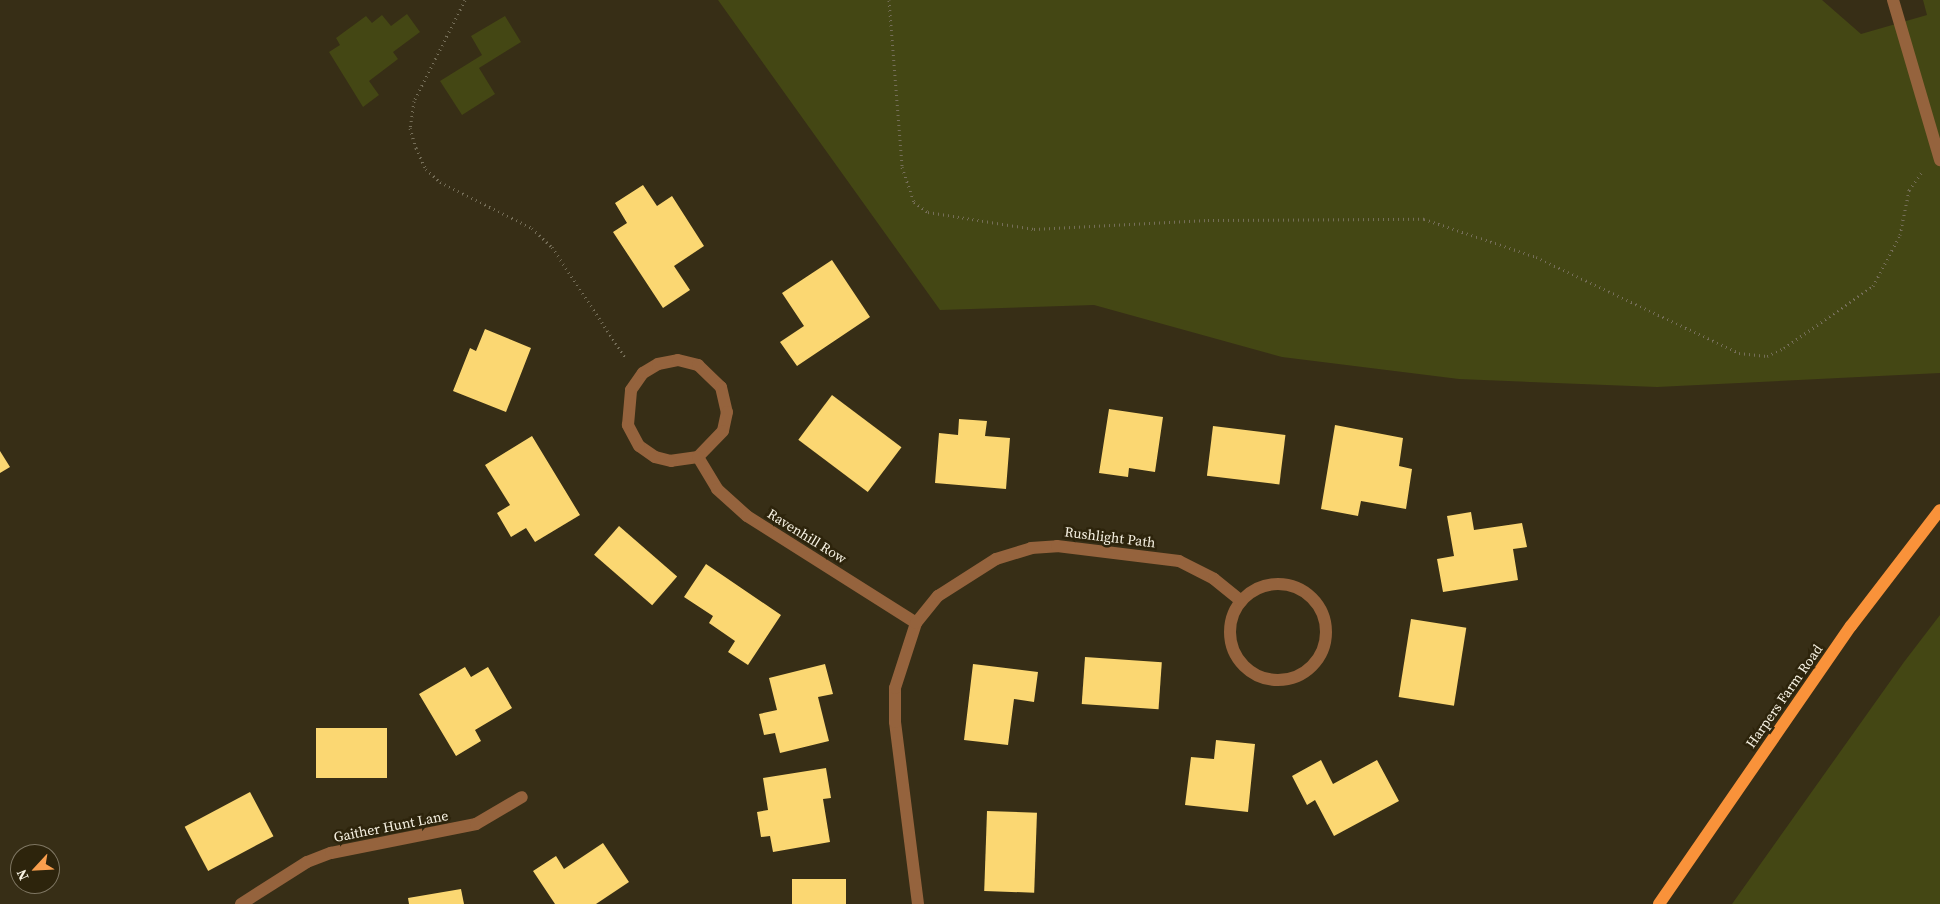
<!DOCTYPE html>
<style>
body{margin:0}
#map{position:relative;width:1940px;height:904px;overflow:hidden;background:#372e16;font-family:"Source Serif 4",serif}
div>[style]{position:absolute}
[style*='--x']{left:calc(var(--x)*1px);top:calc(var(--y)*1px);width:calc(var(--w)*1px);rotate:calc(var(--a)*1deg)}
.green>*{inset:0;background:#444714}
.building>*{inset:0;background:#fbd772;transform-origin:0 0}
.path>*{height:3px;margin-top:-1.5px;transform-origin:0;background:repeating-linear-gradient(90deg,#756e58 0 1px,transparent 0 5px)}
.minor>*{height:12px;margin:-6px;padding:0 6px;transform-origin:6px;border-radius:6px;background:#95633d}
.minor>.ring{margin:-6px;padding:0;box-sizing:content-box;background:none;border:12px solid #95633d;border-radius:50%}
.major>*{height:12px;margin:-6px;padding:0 6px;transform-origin:6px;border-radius:6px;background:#f9923a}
span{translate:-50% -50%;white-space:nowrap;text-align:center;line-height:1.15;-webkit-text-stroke:5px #2d240c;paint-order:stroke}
.street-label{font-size:14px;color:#f7f2e3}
.north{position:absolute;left:10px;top:844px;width:50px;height:50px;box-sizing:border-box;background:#2d240c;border:1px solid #7e7662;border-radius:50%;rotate:245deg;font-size:14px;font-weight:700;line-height:20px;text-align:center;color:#f7f2e3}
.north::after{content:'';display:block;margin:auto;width:18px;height:22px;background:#fa9f4e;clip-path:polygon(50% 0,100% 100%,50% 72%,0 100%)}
</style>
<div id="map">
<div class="green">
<i style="clip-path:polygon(718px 0,1822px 0,1861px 34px,1927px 15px,1923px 0,1940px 0,1940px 373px,1657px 387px,1459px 379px,1282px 357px,1094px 305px,940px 310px)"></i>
<i style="clip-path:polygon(407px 14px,420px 32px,393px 52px,398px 59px,369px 81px,379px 95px,363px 107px,329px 52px,340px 45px,336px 38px,366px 16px,372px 23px,382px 15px,391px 26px)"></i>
<i style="clip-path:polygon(505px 16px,521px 42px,479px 68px,495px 94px,462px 115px,440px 81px,482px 55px,471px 36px)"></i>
<i style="clip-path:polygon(1940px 615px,1940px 904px,1732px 904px,1904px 662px)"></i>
</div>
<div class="building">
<i style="clip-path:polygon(643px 185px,657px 206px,672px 196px,704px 246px,674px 266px,690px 290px,663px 308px,613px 232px,627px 223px,615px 203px)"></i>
<i style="clip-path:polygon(832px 260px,870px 317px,797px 366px,780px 342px,804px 326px,782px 293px)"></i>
<i style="clip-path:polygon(485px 329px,531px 348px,506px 412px,453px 391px,470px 348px,476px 351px)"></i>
<i style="left:832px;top:395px;width:87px;height:56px;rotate:37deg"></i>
<i style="clip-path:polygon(1109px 409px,1163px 417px,1155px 472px,1129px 468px,1128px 477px,1099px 473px)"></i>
<i style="clip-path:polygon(959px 419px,987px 421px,985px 436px,1010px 438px,1006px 489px,935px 483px,939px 433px,958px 435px)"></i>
<i style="clip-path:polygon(1335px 425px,1403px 438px,1399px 466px,1412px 469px,1406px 509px,1361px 501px,1358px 516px,1321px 509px)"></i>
<i style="left:1213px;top:426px;width:73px;height:50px;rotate:7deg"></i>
<i style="clip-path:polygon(532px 436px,580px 515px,535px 542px,526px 528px,511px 537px,497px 513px,510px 505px,485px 465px)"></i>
<i style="clip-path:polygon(0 451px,10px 467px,0 473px)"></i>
<i style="clip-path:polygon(1471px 512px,1474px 530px,1522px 523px,1527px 547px,1513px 549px,1518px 580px,1443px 592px,1437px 559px,1454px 556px,1447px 516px)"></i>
<i style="left:619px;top:526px;width:77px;height:38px;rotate:41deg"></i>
<i style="clip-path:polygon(706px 564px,781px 615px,748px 665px,728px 652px,735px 641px,709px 623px,713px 616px,684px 597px)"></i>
<i style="left:1411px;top:619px;width:56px;height:79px;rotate:9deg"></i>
<i style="left:1085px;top:657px;width:77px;height:47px;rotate:4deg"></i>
<i style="clip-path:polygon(825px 664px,833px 694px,818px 697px,829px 741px,780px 753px,775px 733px,764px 735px,759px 714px,777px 710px,769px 678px)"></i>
<i style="clip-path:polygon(973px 664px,1038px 672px,1034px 702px,1014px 699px,1008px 745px,964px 740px)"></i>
<i style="clip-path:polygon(465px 667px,471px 677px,488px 667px,512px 708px,475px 730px,481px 741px,456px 756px,419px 694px)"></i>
<i style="left:316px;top:728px;width:71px;height:50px"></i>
<i style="clip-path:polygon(1216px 740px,1255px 744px,1248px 812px,1185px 805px,1191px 757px,1214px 759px)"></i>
<i style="clip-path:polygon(1321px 760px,1333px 784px,1377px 760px,1399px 801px,1334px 836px,1315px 800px,1307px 805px,1292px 776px)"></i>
<i style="clip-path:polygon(826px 768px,831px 798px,823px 799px,830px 842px,773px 852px,770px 836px,761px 837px,757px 812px,768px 810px,763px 778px)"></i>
<i style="left:250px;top:792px;width:50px;height:74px;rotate:62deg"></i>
<i style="left:987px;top:811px;width:50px;height:80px;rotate:2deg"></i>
<i style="clip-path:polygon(603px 843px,629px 882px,596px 904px,555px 904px,533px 871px,556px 856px,564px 869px)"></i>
<i style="left:846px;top:879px;width:25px;height:54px;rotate:90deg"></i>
<i style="clip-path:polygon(461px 889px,464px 904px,409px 904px,408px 898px)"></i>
</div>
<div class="path">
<i style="--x:465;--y:0;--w:113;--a:116.8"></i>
<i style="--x:414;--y:101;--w:27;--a:98"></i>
<i style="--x:410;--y:128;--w:21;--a:73"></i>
<i style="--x:416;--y:148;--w:23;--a:65"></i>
<i style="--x:426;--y:169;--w:19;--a:43"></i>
<i style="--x:440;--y:182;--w:103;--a:26.6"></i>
<i style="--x:532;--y:228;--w:28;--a:44"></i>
<i style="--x:552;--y:247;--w:134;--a:56.5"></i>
<i style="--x:889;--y:0;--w:168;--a:85.5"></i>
<i style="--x:902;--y:167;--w:37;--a:71"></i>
<i style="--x:914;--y:202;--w:17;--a:36"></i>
<i style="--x:928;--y:212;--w:107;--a:9.1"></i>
<i style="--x:1034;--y:229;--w:174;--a:-3"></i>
<i style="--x:1208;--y:220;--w:216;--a:-0.3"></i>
<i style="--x:1424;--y:219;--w:118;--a:18.7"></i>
<i style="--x:1536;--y:257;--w:225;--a:25.3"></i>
<i style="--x:1739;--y:353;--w:28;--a:6"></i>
<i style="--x:1767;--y:356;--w:19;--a:-25"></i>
<i style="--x:1784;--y:348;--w:108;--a:-34.9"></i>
<i style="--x:1873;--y:286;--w:58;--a:-62.1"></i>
<i style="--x:1900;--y:235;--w:46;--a:-78.7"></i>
<i style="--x:1909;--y:190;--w:24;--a:-55"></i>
</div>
<div class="minor">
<i style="--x:1893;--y:0;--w:167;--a:73.6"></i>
<i style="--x:698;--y:457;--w:27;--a:172"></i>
<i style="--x:671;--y:461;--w:16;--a:-166"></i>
<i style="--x:655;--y:457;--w:19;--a:-145"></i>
<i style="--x:639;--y:446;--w:24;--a:-118"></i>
<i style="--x:628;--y:425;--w:35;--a:-85"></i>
<i style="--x:631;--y:390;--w:21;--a:-55"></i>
<i style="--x:643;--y:373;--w:17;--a:-31"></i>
<i style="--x:658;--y:364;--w:20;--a:-11"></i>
<i style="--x:678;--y:360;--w:21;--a:14"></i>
<i style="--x:698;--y:365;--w:32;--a:44"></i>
<i style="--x:721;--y:387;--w:26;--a:77"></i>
<i style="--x:727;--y:412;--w:19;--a:102"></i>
<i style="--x:723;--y:431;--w:36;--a:134"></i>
<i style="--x:698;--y:457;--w:37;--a:59"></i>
<i style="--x:717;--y:489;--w:40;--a:42"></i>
<i style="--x:747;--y:516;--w:200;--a:32.3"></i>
<i class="ring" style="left:1230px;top:584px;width:84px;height:84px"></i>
<i style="--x:241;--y:904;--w:78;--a:-32.5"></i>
<i style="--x:307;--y:862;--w:26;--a:-21"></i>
<i style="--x:331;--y:853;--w:148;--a:-11.3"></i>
<i style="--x:476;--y:824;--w:53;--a:-30.4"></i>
<i style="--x:918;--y:904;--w:183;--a:-97.2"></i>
<i style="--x:895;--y:722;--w:34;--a:-90"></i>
<i style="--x:895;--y:688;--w:68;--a:-72.1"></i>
<i style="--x:916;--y:623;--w:35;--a:-51"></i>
<i style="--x:938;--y:596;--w:69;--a:-32.5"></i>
<i style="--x:996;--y:559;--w:37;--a:-17"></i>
<i style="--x:1031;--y:548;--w:26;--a:-4"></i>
<i style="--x:1057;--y:546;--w:123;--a:7"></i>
<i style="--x:1179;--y:561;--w:39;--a:27"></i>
<i style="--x:1214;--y:579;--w:35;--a:39"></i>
</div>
<div class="major">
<i style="--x:1659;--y:904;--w:338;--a:-55.4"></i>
<i style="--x:1851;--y:626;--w:146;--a:-52.5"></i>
</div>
<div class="street-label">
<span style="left:807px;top:536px;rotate:32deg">Ravenhill Row</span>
<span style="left:1110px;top:537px;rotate:7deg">Rushlight Path</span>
<span style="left:1784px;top:696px;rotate:-55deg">Harpers Farm Road</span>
<span style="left:391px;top:826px;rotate:-11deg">Gaither Hunt Lane</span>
</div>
<div class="north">N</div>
</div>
